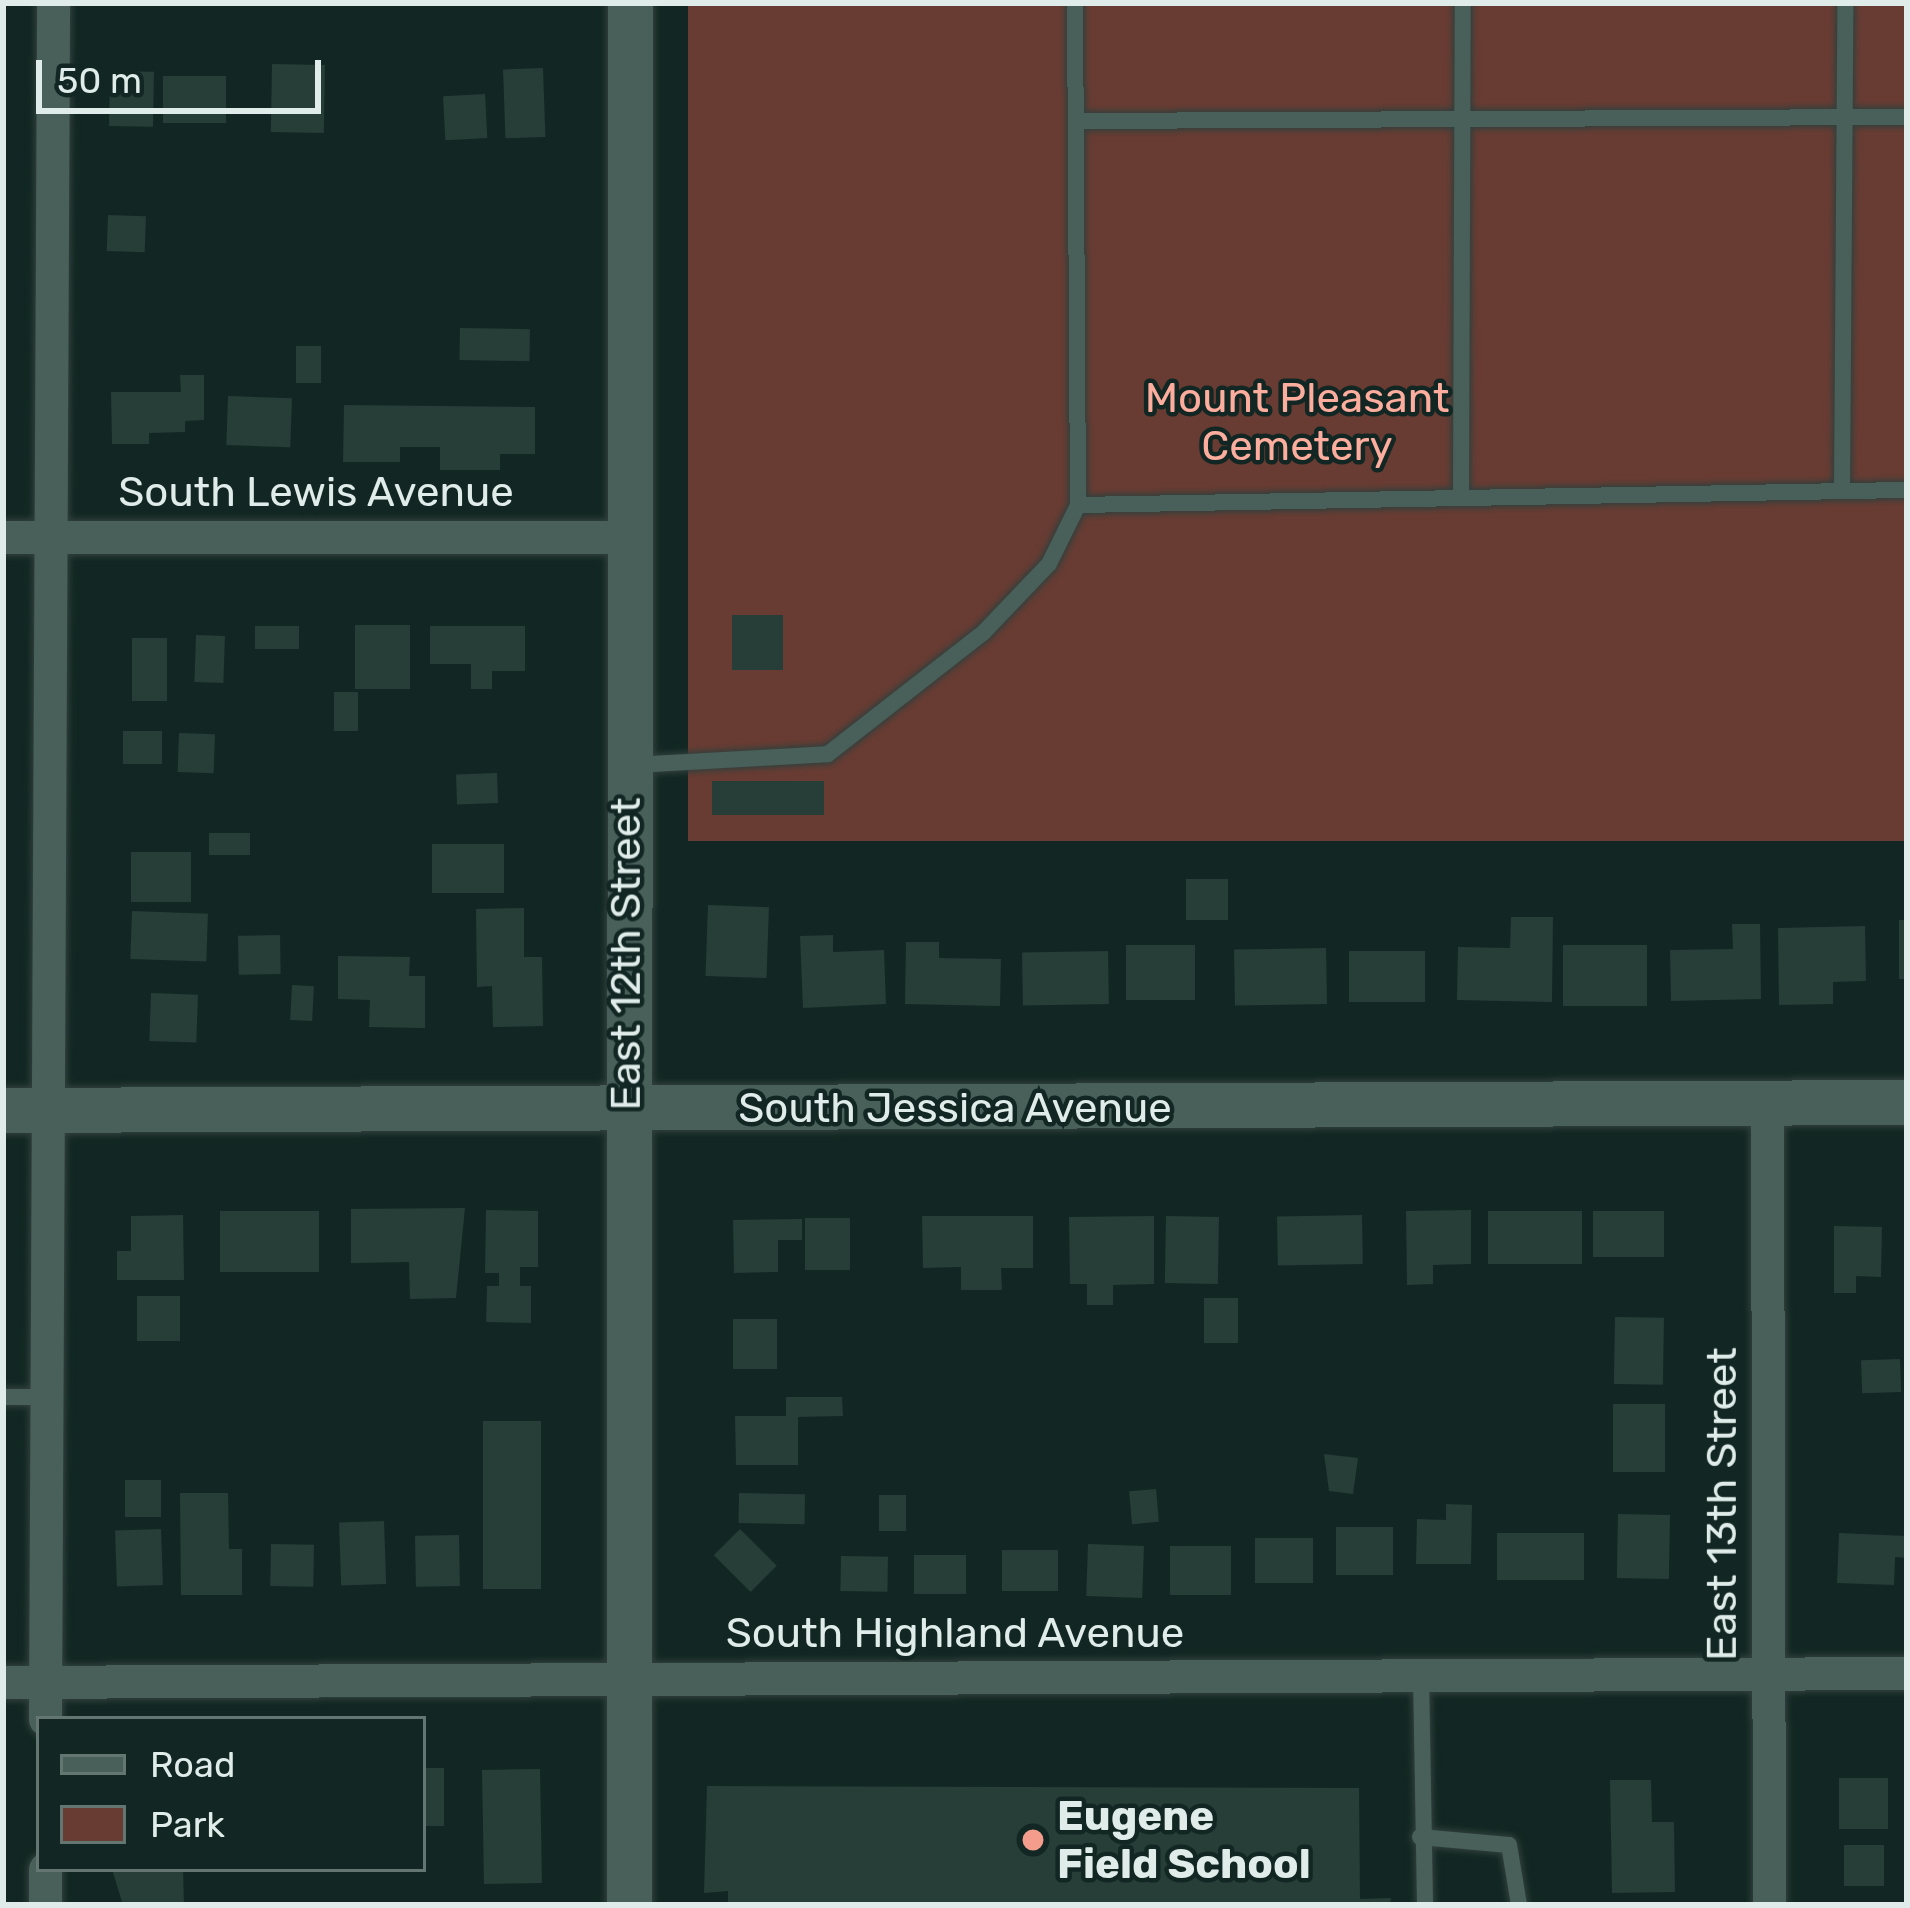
<!DOCTYPE html>
<html>
<head>
<meta charset="utf-8">
<style>
  body { margin:0 }
  #map { position:relative; width:1910px; height:1908px; overflow:hidden; background:#122723; font-family:Rubik,sans-serif }
  div>[style] { position:absolute }
  .green>* { inset:0; background:#693c33; transform-origin:0 0 }
  .building>* { inset:0; background:#273d38; transform-origin:0 0 }
  .roads { filter:drop-shadow(0 0 3px #31403d) drop-shadow(0 0 3px #31403d) }
  .lane>* { height:16px; margin:-8px; padding:0 8px; transform-origin:8px; border-radius:8px; background:#49605a }
  .street>* { height:33px; margin:-16.5px; padding:0 16.5px; transform-origin:16.5px; border-radius:16.5px; background:#49605a }
  .secondary>* { height:45px; margin:-22.5px; padding:0 22.5px; transform-origin:22.5px; border-radius:22.5px; background:#49605a }
  .dots>* { width:33px; height:33px; translate:-50% -50%; box-sizing:border-box; border:6px solid #122723; border-radius:50% }
  span { translate:-50% -50%; white-space:nowrap; text-align:center; line-height:1.15; -webkit-text-stroke:9px #122723; paint-order:stroke }
  .park-label { font-size:42px; color:#fdad9d }
  .street-label { font-size:42px; color:#dfece9 }
  .poi-label { font-size:42px; color:#dfece9; font-weight:700 }
  .left { translate:0 -50%; text-align:left }
  .frame { position:absolute; inset:0; border:6px solid #dfece9; pointer-events:none }
  .legend { position:absolute; left:36px; top:1716px; width:390px; height:156px; box-sizing:border-box; background:#122723; border:3px solid #647672; margin:0; padding:15px 21px; list-style:none; font-size:36px; color:#dfece9 }
  .legend li { display:flex; align-items:center; gap:24px; height:60px }
  .legend b { width:60px; border:3px solid #647672 }
  .scale { position:absolute; left:36px; top:60px; width:285px; height:54px; box-sizing:border-box; border:6px solid #dfece9; border-top:0; padding-left:15px; font-size:36px; line-height:42px; white-space:nowrap; color:#dfece9; -webkit-text-stroke:9px #122723; paint-order:stroke }
</style>
</head>
<body>
<div id="map">
  <div class="green">
    <div style="left:688px;top:3px;width:1219px;height:838px"></div>
  </div>
  <div class="building">
    <div style="left:272px;top:64px;width:53px;height:68px;rotate:1deg"></div>
    <div style="left:543px;top:68px;width:69px;height:40px;rotate:88deg"></div>
    <div style="left:110px;top:71px;width:44px;height:55px;rotate:1deg"></div>
    <div style="left:163px;top:76px;width:63px;height:47px"></div>
    <div style="left:485px;top:94px;width:44px;height:42px;rotate:87deg"></div>
    <div style="left:108px;top:215px;width:38px;height:36px;rotate:2deg"></div>
    <div style="left:460px;top:328px;width:70px;height:32px;rotate:1deg"></div>
    <div style="left:296px;top:346px;width:25px;height:37px"></div>
    <div style="clip-path:polygon(180px 375px,204px 375px,204px 420px,185px 421px,185px 432px,149px 433px,149px 444px,112px 444px,111px 392px,181px 392px)"></div>
    <div style="left:228px;top:396px;width:64px;height:49px;rotate:2deg"></div>
    <div style="clip-path:polygon(344px 405px,535px 407px,535px 454px,500px 454px,500px 470px,440px 470px,440px 447px,400px 447px,400px 462px,343px 462px)"></div>
    <div style="left:732px;top:615px;width:51px;height:55px"></div>
    <div style="left:355px;top:625px;width:55px;height:64px"></div>
    <div style="left:255px;top:626px;width:44px;height:23px"></div>
    <div style="clip-path:polygon(430px 626px,525px 626px,525px 671px,492px 671px,492px 689px,471px 689px,471px 664px,430px 664px)"></div>
    <div style="left:196px;top:635px;width:29px;height:47px;rotate:2deg"></div>
    <div style="left:132px;top:638px;width:35px;height:63px"></div>
    <div style="left:334px;top:692px;width:24px;height:39px"></div>
    <div style="left:162px;top:731px;width:33px;height:39px;rotate:90deg"></div>
    <div style="left:179px;top:733px;width:36px;height:39px;rotate:2deg"></div>
    <div style="left:497px;top:773px;width:30px;height:41px;rotate:88deg"></div>
    <div style="left:824px;top:781px;width:34px;height:112px;rotate:90deg"></div>
    <div style="left:250px;top:833px;width:22px;height:41px;rotate:90deg"></div>
    <div style="left:504px;top:844px;width:49px;height:72px;rotate:90deg"></div>
    <div style="left:131px;top:852px;width:60px;height:50px"></div>
    <div style="left:1186px;top:879px;width:42px;height:41px"></div>
    <div style="left:708px;top:905px;width:61px;height:71px;rotate:2deg"></div>
    <div style="clip-path:polygon(524px 908px,524px 957px,542px 957px,543px 1026px,493px 1027px,492px 986px,477px 987px,476px 909px)"></div>
    <div style="left:132px;top:911px;width:76px;height:48px;rotate:2deg"></div>
    <div style="clip-path:polygon(1511px 917px,1553px 917px,1552px 1002px,1457px 1000px,1458px 947px,1510px 948px)"></div>
    <div style="left:1899px;top:920px;width:8px;height:59px"></div>
    <div style="clip-path:polygon(1732px 924px,1760px 924px,1761px 999px,1671px 1001px,1670px 950px,1733px 949px)"></div>
    <div style="clip-path:polygon(1865px 926px,1866px 981px,1833px 982px,1833px 1004px,1779px 1005px,1778px 928px)"></div>
    <div style="left:280px;top:935px;width:39px;height:42px;rotate:89deg"></div>
    <div style="clip-path:polygon(833px 935px,833px 952px,884px 950px,886px 1004px,803px 1008px,800px 936px)"></div>
    <div style="clip-path:polygon(906px 942px,939px 942px,939px 958px,1001px 959px,1000px 1006px,905px 1004px)"></div>
    <div style="left:1195px;top:945px;width:55px;height:69px;rotate:90deg"></div>
    <div style="left:1563px;top:945px;width:84px;height:61px"></div>
    <div style="left:1326px;top:948px;width:56px;height:92px;rotate:89deg"></div>
    <div style="left:1108px;top:951px;width:53px;height:86px;rotate:89deg"></div>
    <div style="left:1349px;top:951px;width:76px;height:51px"></div>
    <div style="clip-path:polygon(338px 956px,410px 957px,409px 976px,425px 976px,425px 1028px,369px 1027px,370px 1000px,338px 999px)"></div>
    <div style="left:292px;top:985px;width:22px;height:35px;rotate:3deg"></div>
    <div style="left:151px;top:993px;width:47px;height:48px;rotate:2deg"></div>
    <div style="clip-path:polygon(465px 1208px,456px 1298px,410px 1299px,409px 1262px,351px 1263px,351px 1209px)"></div>
    <div style="clip-path:polygon(486px 1210px,538px 1211px,538px 1267px,520px 1267px,520px 1286px,531px 1286px,531px 1323px,486px 1322px,487px 1286px,499px 1286px,499px 1273px,485px 1273px)"></div>
    <div style="clip-path:polygon(1471px 1210px,1471px 1264px,1433px 1265px,1433px 1284px,1407px 1285px,1406px 1211px)"></div>
    <div style="left:319px;top:1211px;width:61px;height:99px;rotate:90deg"></div>
    <div style="left:1488px;top:1211px;width:94px;height:53px"></div>
    <div style="left:1664px;top:1211px;width:46px;height:71px;rotate:90deg"></div>
    <div style="clip-path:polygon(183px 1215px,184px 1280px,117px 1280px,117px 1251px,131px 1251px,131px 1216px)"></div>
    <div style="left:1362px;top:1215px;width:49px;height:85px;rotate:89deg"></div>
    <div style="clip-path:polygon(922px 1216px,1033px 1216px,1033px 1268px,1001px 1268px,1002px 1290px,961px 1290px,961px 1267px,923px 1268px)"></div>
    <div style="clip-path:polygon(1154px 1216px,1154px 1284px,1113px 1285px,1113px 1305px,1087px 1305px,1087px 1284px,1070px 1284px,1069px 1217px)"></div>
    <div style="left:1166px;top:1216px;width:53px;height:67px;rotate:1deg"></div>
    <div style="left:850px;top:1218px;width:52px;height:45px;rotate:90deg"></div>
    <div style="clip-path:polygon(802px 1219px,802px 1240px,778px 1240px,778px 1272px,734px 1273px,733px 1220px)"></div>
    <div style="clip-path:polygon(1834px 1226px,1882px 1227px,1881px 1277px,1856px 1276px,1856px 1293px,1834px 1293px)"></div>
    <div style="left:137px;top:1296px;width:43px;height:45px"></div>
    <div style="left:1204px;top:1298px;width:34px;height:45px"></div>
    <div style="left:1615px;top:1317px;width:49px;height:67px;rotate:1deg"></div>
    <div style="left:733px;top:1319px;width:44px;height:50px"></div>
    <div style="left:1900px;top:1359px;width:33px;height:39px;rotate:88deg"></div>
    <div style="clip-path:polygon(786px 1397px,842px 1397px,843px 1416px,798px 1417px,798px 1465px,736px 1465px,735px 1416px,786px 1416px)"></div>
    <div style="left:1613px;top:1404px;width:52px;height:68px"></div>
    <div style="left:483px;top:1421px;width:58px;height:168px"></div>
    <div style="clip-path:polygon(1324px 1454px,1358px 1458px,1353px 1494px,1329px 1491px)"></div>
    <div style="left:125px;top:1480px;width:36px;height:37px"></div>
    <div style="left:1156px;top:1489px;width:33px;height:27px;rotate:85deg"></div>
    <div style="clip-path:polygon(180px 1493px,228px 1493px,229px 1549px,242px 1549px,242px 1595px,181px 1595px)"></div>
    <div style="left:739px;top:1493px;width:66px;height:30px;rotate:1deg"></div>
    <div style="left:879px;top:1495px;width:27px;height:36px"></div>
    <div style="clip-path:polygon(1446px 1504px,1472px 1505px,1471px 1564px,1416px 1564px,1417px 1519px,1446px 1520px)"></div>
    <div style="left:1618px;top:1514px;width:52px;height:64px;rotate:1deg"></div>
    <div style="left:384px;top:1521px;width:63px;height:45px;rotate:88deg"></div>
    <div style="left:1336px;top:1527px;width:57px;height:48px"></div>
    <div style="left:161px;top:1529px;width:56px;height:46px;rotate:88deg"></div>
    <div style="left:740px;top:1529px;width:52px;height:37px;rotate:45deg"></div>
    <div style="left:1497px;top:1533px;width:87px;height:47px"></div>
    <div style="clip-path:polygon(1839px 1533px,1907px 1536px,1907px 1558px,1895px 1557px,1894px 1585px,1837px 1583px)"></div>
    <div style="left:459px;top:1535px;width:51px;height:44px;rotate:89deg"></div>
    <div style="left:1255px;top:1538px;width:58px;height:45px"></div>
    <div style="left:271px;top:1544px;width:43px;height:42px;rotate:1deg"></div>
    <div style="left:1088px;top:1544px;width:56px;height:52px;rotate:2deg"></div>
    <div style="left:1231px;top:1546px;width:49px;height:61px;rotate:90deg"></div>
    <div style="left:1058px;top:1550px;width:41px;height:56px;rotate:90deg"></div>
    <div style="left:914px;top:1555px;width:52px;height:39px"></div>
    <div style="left:841px;top:1556px;width:47px;height:35px;rotate:1deg"></div>
    <div style="left:423px;top:1768px;width:21px;height:58px"></div>
    <div style="left:540px;top:1769px;width:114px;height:58px;rotate:89deg"></div>
    <div style="left:1839px;top:1778px;width:49px;height:51px"></div>
    <div style="clip-path:polygon(1610px 1780px,1651px 1780px,1652px 1822px,1674px 1822px,1675px 1892px,1612px 1893px)"></div>
    <div style="clip-path:polygon(707px 1786px,1359px 1788px,1360px 1899px,1391px 1898px,1390px 1905px,728px 1905px,728px 1891px,704px 1893px)"></div>
    <div style="left:1884px;top:1845px;width:41px;height:40px;rotate:90deg"></div>
    <div style="clip-path:polygon(112px 1869px,183px 1869px,184px 1905px,123px 1905px)"></div>
  </div>
  <div class="roads">
    <div class="lane">
      <div style="left:1076px;top:121px;width:831px;rotate:-0.28deg"></div>
      <div style="left:1842px;top:491px;width:488px;rotate:-89.6deg"></div>
      <div style="left:1461px;top:498px;width:495px;rotate:-89.8deg"></div>
      <div style="left:1078px;top:505px;width:829px;rotate:-1.04deg"></div>
      <div style="left:633px;top:765px;width:195px;rotate:-3.2deg"></div>
      <div style="left:828px;top:754px;width:197px;rotate:-38deg"></div>
      <div style="left:983px;top:633px;width:95px;rotate:-46.3deg"></div>
      <div style="left:1049px;top:564px;width:66px;rotate:-63.8deg"></div>
      <div style="left:1078px;top:505px;width:502px;rotate:-90.34deg"></div>
      <div style="left:3px;top:1397px;width:42px"></div>
      <div style="left:1421px;top:1674px;width:231px;rotate:89deg"></div>
      <div style="left:1420px;top:1837px;width:89px;rotate:5.1deg"></div>
      <div style="left:1509px;top:1845px;width:61px;rotate:80.5deg"></div>
    </div>
    <div class="street">
      <div style="left:3px;top:537px;width:627px"></div>
      <div style="left:1767px;top:1103px;width:802px;rotate:89.86deg"></div>
      <div style="left:3px;top:1682px;width:1904px;rotate:-0.27deg"></div>
      <div style="left:45px;top:1719px;width:1716px;rotate:-89.73deg"></div>
      <div style="left:45px;top:1905px;width:36px;rotate:-90deg"></div>
    </div>
    <div class="secondary">
      <div style="left:3px;top:1110px;width:1904px;rotate:-0.24deg"></div>
      <div style="left:629px;top:1905px;width:1902px;rotate:-89.97deg"></div>
    </div>
  </div>
  <div class="dots">
    <div style="left:1033px;top:1840px;background:#f49d8d"></div>
  </div>
  <div class="park-label">
    <span style="left:1297px;top:422px">Mount Pleasant<br>Cemetery</span>
  </div>
  <div class="street-label">
    <span style="left:316px;top:492px">South Lewis Avenue</span>
    <span style="left:626px;top:954px;rotate:-90deg">East 12th Street</span>
    <span style="left:955px;top:1108px">South Jessica Avenue</span>
    <span style="left:1722px;top:1504px;rotate:-90deg">East 13th Street</span>
    <span style="left:955px;top:1633px">South Highland Avenue</span>
  </div>
  <div class="poi-label">
    <span class="left" style="left:1057px;top:1840px">Eugene<br>Field School</span>
  </div>
  <div class="frame"></div>
  <ul class="legend">
  <li><b style="height:15px;background:#49605a"></b>Road</li>
  <li><b style="height:33px;background:#693c33"></b>Park</li>
  </ul>
  <div class="scale">50 m</div>
</div>
</body>
</html>
